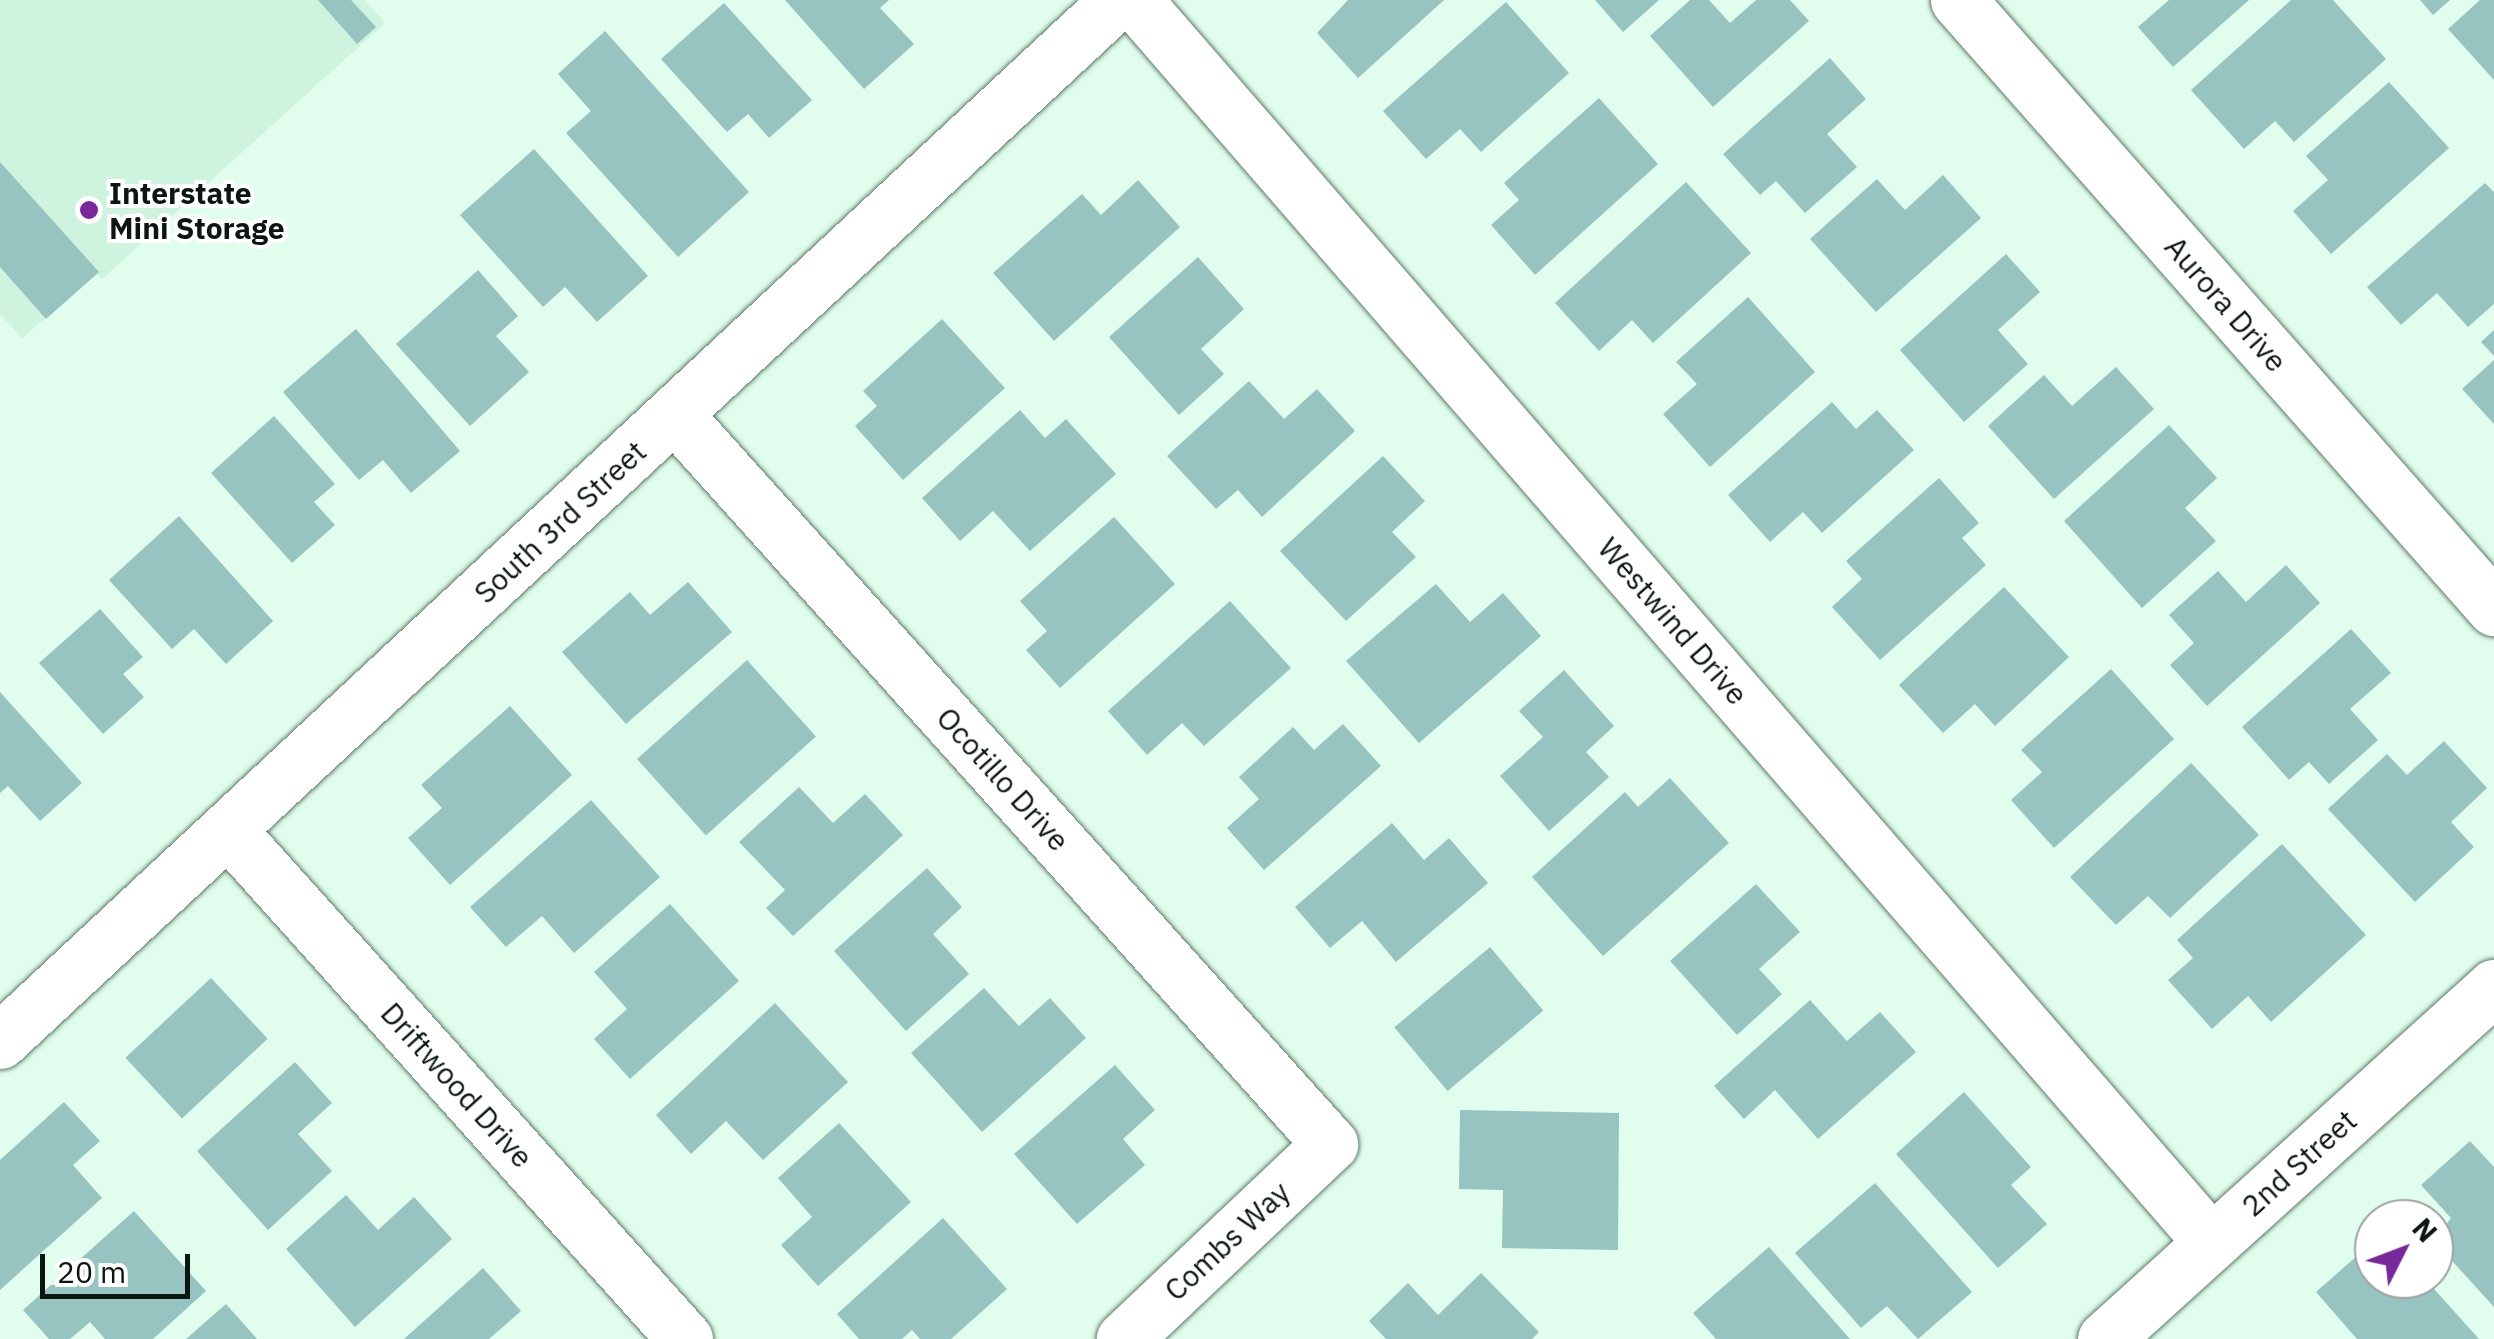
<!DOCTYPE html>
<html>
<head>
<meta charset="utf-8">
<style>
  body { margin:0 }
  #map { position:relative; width:2494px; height:1339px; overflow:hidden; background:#e0fded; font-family:"IBM Plex Sans",sans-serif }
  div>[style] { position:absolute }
  .built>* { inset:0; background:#cef3de }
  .building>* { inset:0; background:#97c3c0; transform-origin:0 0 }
  .roads { filter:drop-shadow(0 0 2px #5f786b) drop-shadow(0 0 2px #5f786b) }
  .minor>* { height:55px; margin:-27.5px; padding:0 27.5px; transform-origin:27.5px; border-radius:27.5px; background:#fff }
  .dots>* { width:28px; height:28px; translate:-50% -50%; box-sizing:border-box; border:5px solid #fff; border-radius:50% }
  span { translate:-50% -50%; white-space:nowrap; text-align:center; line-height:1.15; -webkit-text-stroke:8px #fff; paint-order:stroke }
  .poi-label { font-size:30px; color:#0c1610; font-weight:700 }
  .left { translate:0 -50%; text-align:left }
  .street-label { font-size:30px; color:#0c1610 }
  .north { position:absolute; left:2354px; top:1199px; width:100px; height:100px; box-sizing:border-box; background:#fff; border:2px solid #9ea29f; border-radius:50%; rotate:48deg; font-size:28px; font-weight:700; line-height:40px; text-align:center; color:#0c1610 }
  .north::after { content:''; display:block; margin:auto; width:35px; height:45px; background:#782899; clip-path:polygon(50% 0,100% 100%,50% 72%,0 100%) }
  .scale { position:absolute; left:40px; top:1254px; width:150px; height:45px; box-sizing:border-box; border:5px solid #0c1610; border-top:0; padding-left:12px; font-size:30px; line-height:35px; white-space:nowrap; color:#0c1610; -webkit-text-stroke:8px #fff; paint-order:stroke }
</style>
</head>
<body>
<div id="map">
  <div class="built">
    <div style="clip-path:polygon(0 0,365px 0,385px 23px,102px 279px,97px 274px,22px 338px,0 314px)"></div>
  </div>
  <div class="building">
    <div style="clip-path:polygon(318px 0,351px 0,376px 27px,357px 44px)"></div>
    <div style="clip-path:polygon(785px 0,889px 0,880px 8px,914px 44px,864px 89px)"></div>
    <div style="clip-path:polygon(1348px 0,1444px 0,1358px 78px,1317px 33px)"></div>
    <div style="clip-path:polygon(1595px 0,1659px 0,1623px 32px)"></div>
    <div style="clip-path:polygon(1690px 0,1709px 0,1730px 23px,1756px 0,1790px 0,1809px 21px,1713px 107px,1650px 36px)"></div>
    <div style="clip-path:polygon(2169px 0,2249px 0,2173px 67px,2138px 27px)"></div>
    <div style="clip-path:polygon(2291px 0,2333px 0,2386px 59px,2294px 142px,2275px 121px,2244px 149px,2191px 90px)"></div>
    <div style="clip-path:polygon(2420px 0,2450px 0,2433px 15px)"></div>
    <div style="clip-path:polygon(2480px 0,2494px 0,2494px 80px,2448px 29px)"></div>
    <div style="clip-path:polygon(1506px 2px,1569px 73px,1481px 152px,1460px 129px,1426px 159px,1383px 111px)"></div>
    <div style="clip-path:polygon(724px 3px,812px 100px,769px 138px,748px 114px,727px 132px,661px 59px)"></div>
    <div style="clip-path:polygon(605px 31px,749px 192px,678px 257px,566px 133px,591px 111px,558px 74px)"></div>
    <div style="clip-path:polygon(1830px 58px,1866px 99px,1827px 134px,1857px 167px,1805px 213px,1776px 181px,1760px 195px,1723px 154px)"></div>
    <div style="clip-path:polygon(2389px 82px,2449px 148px,2331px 254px,2293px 211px,2328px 180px,2306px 156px)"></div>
    <div style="clip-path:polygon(1599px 98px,1658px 164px,1535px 275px,1491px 225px,1519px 200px,1504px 183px)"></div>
    <div style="clip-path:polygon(534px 149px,648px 276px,597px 322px,565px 287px,543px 307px,460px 215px)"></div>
    <div style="clip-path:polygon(0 162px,99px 272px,46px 319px,0 267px)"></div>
    <div style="clip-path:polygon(1943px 175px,1981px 218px,1876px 312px,1810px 239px,1877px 179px,1905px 210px)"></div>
    <div style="clip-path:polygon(1138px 180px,1180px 227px,1054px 341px,993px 273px,1082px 194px,1101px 215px)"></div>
    <div style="clip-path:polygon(1686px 182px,1751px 253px,1653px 343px,1632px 320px,1599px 351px,1555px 303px)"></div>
    <div style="clip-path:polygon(2485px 183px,2494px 192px,2494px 304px,2468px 327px,2437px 293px,2401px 325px,2367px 287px)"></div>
    <div style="clip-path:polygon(2006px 254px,2040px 292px,1998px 330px,2028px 364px,1964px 422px,1900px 350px)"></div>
    <div style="clip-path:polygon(1198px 257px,1244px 309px,1201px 349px,1224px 374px,1179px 415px,1109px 337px)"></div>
    <div style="clip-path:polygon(478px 270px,518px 316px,496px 336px,529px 372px,470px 426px,396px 344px)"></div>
    <div style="clip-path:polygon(1748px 297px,1815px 372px,1710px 467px,1663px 414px,1697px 384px,1676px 362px)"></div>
    <div style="clip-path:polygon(942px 319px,1005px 388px,903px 480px,855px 426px,877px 406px,863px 391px)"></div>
    <div style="clip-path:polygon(356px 329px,460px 451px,411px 493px,383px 460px,359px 480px,283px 392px)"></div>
    <div style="clip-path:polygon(2494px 330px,2494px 356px,2481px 342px)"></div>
    <div style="clip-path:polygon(2494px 360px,2494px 424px,2462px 389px)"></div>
    <div style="clip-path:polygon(2116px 367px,2154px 409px,2054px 499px,1988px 426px,2044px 375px,2072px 406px)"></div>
    <div style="clip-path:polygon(1249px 381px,1284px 419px,1317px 389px,1355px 431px,1262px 517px,1238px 490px,1216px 509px,1167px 456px)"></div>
    <div style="clip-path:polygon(1832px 402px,1856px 429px,1877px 410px,1914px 450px,1822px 533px,1803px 512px,1770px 542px,1728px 495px)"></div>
    <div style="clip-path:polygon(1020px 410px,1045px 438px,1066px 419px,1116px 474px,1030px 551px,993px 511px,960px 541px,922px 498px)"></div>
    <div style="clip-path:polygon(274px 416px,335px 484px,314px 502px,335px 525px,292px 563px,211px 473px)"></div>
    <div style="clip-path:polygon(2169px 425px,2217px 478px,2185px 508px,2216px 541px,2142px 608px,2064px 521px)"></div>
    <div style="clip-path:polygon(1383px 456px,1425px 501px,1392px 532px,1416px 557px,1346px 621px,1280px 551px)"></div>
    <div style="clip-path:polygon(1939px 478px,1979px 523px,1962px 538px,1986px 565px,1880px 660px,1832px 607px,1862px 579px,1846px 561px)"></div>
    <div style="clip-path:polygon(179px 516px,273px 621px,226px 664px,194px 629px,172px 649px,109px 580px)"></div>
    <div style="clip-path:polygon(1114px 517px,1175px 584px,1060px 688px,1026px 650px,1047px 631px,1020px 601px)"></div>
    <div style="clip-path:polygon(2286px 565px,2320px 603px,2207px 706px,2170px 665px,2194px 643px,2169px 615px,2218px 571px,2246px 602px)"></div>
    <div style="clip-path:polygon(688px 582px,732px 632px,626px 724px,562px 652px,630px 592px,650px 615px)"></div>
    <div style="clip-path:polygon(1436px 584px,1470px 622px,1503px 593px,1541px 636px,1419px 743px,1346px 661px)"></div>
    <div style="clip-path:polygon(2004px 587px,2069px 657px,1995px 726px,1975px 704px,1943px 733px,1899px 685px)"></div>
    <div style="clip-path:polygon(1230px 601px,1291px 668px,1204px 746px,1182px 723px,1147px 755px,1108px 711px)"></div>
    <div style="clip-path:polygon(100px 609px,143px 657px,123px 674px,144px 697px,103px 734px,39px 663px)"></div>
    <div style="clip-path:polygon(2351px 629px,2391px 673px,2350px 709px,2378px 740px,2329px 784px,2309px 762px,2289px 780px,2242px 727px)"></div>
    <div style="left:747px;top:660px;width:103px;height:148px;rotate:48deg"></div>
    <div style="clip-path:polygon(2111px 669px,2174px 739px,2054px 848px,2011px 800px,2042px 772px,2021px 750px)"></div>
    <div style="clip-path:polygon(1564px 670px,1614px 726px,1586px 752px,1609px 777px,1549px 831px,1500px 776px,1543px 737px,1519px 711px)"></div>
    <div style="clip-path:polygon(0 692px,82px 783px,40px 821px,8px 786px,0 793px)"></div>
    <div style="clip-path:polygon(510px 706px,572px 775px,450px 885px,408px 838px,442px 808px,421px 785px)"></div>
    <div style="clip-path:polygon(1343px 724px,1381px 766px,1264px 870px,1227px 828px,1259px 799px,1239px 777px,1293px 727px,1314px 750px)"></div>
    <div style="clip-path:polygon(2444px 741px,2487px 788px,2451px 822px,2474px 847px,2415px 902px,2328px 809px,2387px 754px,2407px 775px)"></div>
    <div style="clip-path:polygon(2191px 763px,2259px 835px,2170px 918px,2148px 896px,2116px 925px,2070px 877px)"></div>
    <div style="clip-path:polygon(1670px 778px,1729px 843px,1603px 956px,1532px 877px,1625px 792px,1638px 807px)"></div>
    <div style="clip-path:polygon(799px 787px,833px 823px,865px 794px,903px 835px,793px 936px,766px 908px,785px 890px,739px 842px)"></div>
    <div style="clip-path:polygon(591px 800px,660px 877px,574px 953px,542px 916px,506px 947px,470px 907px)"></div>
    <div style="clip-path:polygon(1392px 823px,1424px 860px,1449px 838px,1488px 883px,1396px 962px,1362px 921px,1330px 948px,1295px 907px)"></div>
    <div style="clip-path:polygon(2282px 844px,2366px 935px,2271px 1022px,2248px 996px,2212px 1029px,2168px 980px,2193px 958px,2177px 940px)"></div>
    <div style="clip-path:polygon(927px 868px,962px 907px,933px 934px,969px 974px,906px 1031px,834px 951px)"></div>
    <div style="clip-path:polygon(1756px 884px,1800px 932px,1759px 969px,1782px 994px,1737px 1035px,1670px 961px)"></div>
    <div style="clip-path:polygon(670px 904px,739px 981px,630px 1079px,594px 1039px,627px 1009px,594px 972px)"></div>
    <div style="left:1490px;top:947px;width:83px;height:125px;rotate:50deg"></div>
    <div style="left:211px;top:978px;width:83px;height:117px;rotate:47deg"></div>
    <div style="clip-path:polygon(984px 988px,1019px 1026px,1050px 998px,1086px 1038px,982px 1132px,911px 1053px)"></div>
    <div style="clip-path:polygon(1810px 1000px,1847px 1041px,1880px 1012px,1916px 1052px,1818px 1139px,1775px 1090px,1744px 1119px,1714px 1086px)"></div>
    <div style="clip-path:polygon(775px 1003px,848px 1082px,763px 1160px,726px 1121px,691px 1154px,656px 1115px)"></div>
    <div style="clip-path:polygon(295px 1062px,332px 1103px,298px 1134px,332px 1171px,268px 1230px,197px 1151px)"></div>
    <div style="clip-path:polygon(1115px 1065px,1155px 1110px,1123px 1139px,1145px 1165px,1077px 1224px,1014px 1154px)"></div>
    <div style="clip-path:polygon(1964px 1092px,2031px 1167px,2011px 1185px,2047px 1224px,1998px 1268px,1896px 1154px)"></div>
    <div style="clip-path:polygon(64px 1102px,100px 1141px,73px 1165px,102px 1198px,0 1290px,0 1160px)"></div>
    <div style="clip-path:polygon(1460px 1110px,1619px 1113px,1618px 1250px,1502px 1248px,1503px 1190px,1459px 1189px)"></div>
    <div style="clip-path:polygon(839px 1123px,911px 1202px,818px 1286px,781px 1245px,812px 1217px,778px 1178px)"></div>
    <div style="clip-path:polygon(2470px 1141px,2494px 1167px,2494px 1307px,2434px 1241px,2451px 1218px,2421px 1185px)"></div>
    <div style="clip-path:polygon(1875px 1183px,1972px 1292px,1918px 1339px,1887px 1306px,1861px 1328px,1795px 1253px)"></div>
    <div style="clip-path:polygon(346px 1195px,378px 1230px,414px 1197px,452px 1239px,355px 1327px,286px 1249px)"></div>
    <div style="clip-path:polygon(134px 1211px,206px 1291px,153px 1339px,105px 1339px,90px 1322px,70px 1339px,49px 1339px,23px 1310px)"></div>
    <div style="clip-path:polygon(943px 1218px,1007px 1289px,951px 1339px,920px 1339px,912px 1330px,902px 1339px,859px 1339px,837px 1314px)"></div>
    <div style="clip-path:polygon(2374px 1241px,2374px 1279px,2425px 1279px,2479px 1339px,2357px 1339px,2316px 1292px)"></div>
    <div style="clip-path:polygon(1769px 1247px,1850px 1339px,1716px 1339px,1693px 1313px)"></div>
    <div style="clip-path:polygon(483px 1268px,521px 1311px,489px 1339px,404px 1339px)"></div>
    <div style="clip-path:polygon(1481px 1273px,1539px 1332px,1532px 1339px,1386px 1339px,1369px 1321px,1408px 1283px,1438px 1315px)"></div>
    <div style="clip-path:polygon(226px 1304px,257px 1339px,186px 1339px)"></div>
  </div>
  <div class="roads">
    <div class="minor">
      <div style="left:1134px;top:0;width:1644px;rotate:49.07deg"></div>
      <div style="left:1958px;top:0;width:811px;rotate:48.6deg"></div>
      <div style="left:675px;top:415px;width:980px;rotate:48.06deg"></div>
      <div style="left:1330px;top:1144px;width:284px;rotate:136.6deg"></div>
      <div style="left:228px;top:830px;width:684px;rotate:48.08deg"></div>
      <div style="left:0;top:1041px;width:1528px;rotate:-42.96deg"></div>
      <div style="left:2105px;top:1339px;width:525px;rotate:-42.14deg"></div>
    </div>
  </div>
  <div class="dots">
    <div style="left:89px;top:210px;background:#782899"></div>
  </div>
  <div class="poi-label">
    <span class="left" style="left:109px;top:210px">Interstate<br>Mini Storage</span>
  </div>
  <div class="street-label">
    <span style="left:2226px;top:304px;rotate:49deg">Aurora Drive</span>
    <span style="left:560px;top:522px;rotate:-43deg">South 3rd Street</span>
    <span style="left:1673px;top:621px;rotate:49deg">Westwind Drive</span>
    <span style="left:1003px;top:779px;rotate:48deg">Ocotillo Drive</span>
    <span style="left:457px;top:1085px;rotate:48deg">Driftwood Drive</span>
    <span style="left:2299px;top:1163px;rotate:-42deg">2nd Street</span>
    <span style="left:1227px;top:1241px;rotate:-43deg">Combs Way</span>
  </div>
  <div class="north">N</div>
  <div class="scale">20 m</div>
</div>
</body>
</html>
